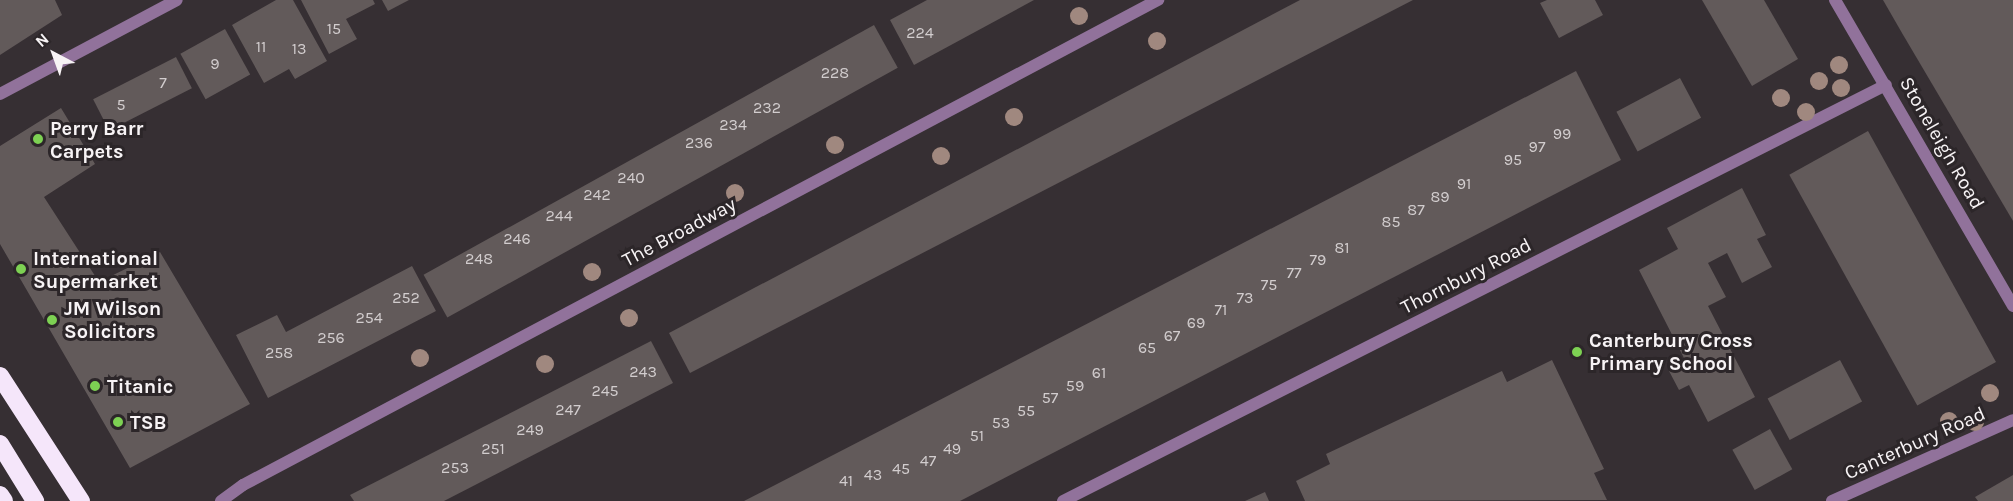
<!DOCTYPE html>
<html>
<head>
<meta charset="utf-8">
<style>
  body { margin:0 }
  #map { position:relative; width:2013px; height:501px; overflow:hidden; background:#362f33; font-family:Karla,sans-serif }
  div>[style] { position:absolute }
  .building>* { inset:0; background:#625a5a; transform-origin:0 0 }
  .street>* { height:12px; margin:-6px; padding:0 6px; transform-origin:6px; border-radius:6px; background:#91729b }
  .highway>* { height:18px; margin:-9px; padding:0 9px; transform-origin:9px; border-radius:9px; background:#f5e6fa }
  .trees>* { width:18px; height:18px; margin:-9px; border-radius:50%; background:#a0887f }
  .dots>* { width:16px; height:16px; translate:-50% -50%; box-sizing:border-box; border:3px solid #2c2629; border-radius:50% }
  span { translate:-50% -50%; white-space:nowrap; text-align:center; line-height:1.15; -webkit-text-stroke:6px #2c2629; paint-order:stroke }
  .number-label { font-size:16px; color:#d2cdce }
  .number-label span { -webkit-text-stroke-width:0 }
  .poi-label { font-size:20px; color:#f7f3f5; font-weight:700 }
  .left { translate:0 -50%; text-align:left }
  .street-label { font-size:20px; color:#f7f3f5 }
  .north { position:absolute; left:24px; top:24px; width:60px; height:60px; -webkit-text-stroke:4px #2c2629; paint-order:stroke; rotate:319deg; font-size:16px; font-weight:700; line-height:24px; text-align:center; color:#f7f3f5 }
  .north::after { content:''; display:block; margin:auto; width:21px; height:27px; background:#f7f3f5; clip-path:polygon(50% 0,100% 100%,50% 72%,0 100%) }
</style>
</head>
<body>
<div id="map">
  <div class="building">
    <div style="clip-path:polygon(0 0,55px 0,62px 15px,0 55px)"></div>
    <div style="clip-path:polygon(276px 0,293px 0,327px 61px,295px 79px,289px 69px,264px 83px,232px 25px)"></div>
    <div style="clip-path:polygon(301px 0,373px 0,375px 4px,346px 19px,357px 39px,329px 54px)"></div>
    <div style="clip-path:polygon(382px 0,409px 0,388px 11px)"></div>
    <div style="clip-path:polygon(927px 0,1034px 0,914px 65px,890px 20px)"></div>
    <div style="clip-path:polygon(1300px 0,1413px 0,690px 373px,669px 333px)"></div>
    <div style="clip-path:polygon(1547px 0,1595px 0,1603px 15px,1559px 38px,1540px 3px)"></div>
    <div style="clip-path:polygon(1702px 0,1764px 0,1798px 59px,1752px 86px)"></div>
    <div style="clip-path:polygon(1883px 0,2013px 0,2013px 221px,1902px 33px)"></div>
    <div style="left:874px;top:25px;width:49px;height:515px;rotate:61deg"></div>
    <div style="left:225px;top:29px;width:52px;height:51px;rotate:61deg"></div>
    <div style="left:176px;top:57px;width:35px;height:93px;rotate:63deg"></div>
    <div style="clip-path:polygon(1576px 71px,1621px 160px,960px 501px,744px 501px)"></div>
    <div style="left:1680px;top:78px;width:45px;height:72px;rotate:62deg"></div>
    <div style="clip-path:polygon(61px 108px,95px 164px,44px 197px,99px 282px,160px 252px,250px 404px,130px 468px,0 244px,0 146px)"></div>
    <div style="left:1868px;top:131px;width:264px;height:90px;rotate:61deg"></div>
    <div style="clip-path:polygon(1742px 188px,1766px 235px,1757px 239px,1772px 267px,1742px 283px,1727px 253px,1708px 263px,1726px 297px,1708px 306px,1755px 397px,1708px 422px,1689px 385px,1679px 390px,1669px 371px,1686px 362px,1639px 270px,1678px 249px,1667px 228px)"></div>
    <div style="clip-path:polygon(412px 266px,436px 311px,268px 398px,236px 335px,277px 315px,286px 332px)"></div>
    <div style="clip-path:polygon(651px 341px,673px 383px,444px 501px,354px 501px,350px 495px)"></div>
    <div style="clip-path:polygon(1552px 360px,1604px 469px,1594px 473px,1607px 500px,1305px 501px,1296px 481px,1330px 464px,1326px 454px,1502px 371px,1507px 382px)"></div>
    <div style="left:1840px;top:360px;width:47px;height:82px;rotate:62deg"></div>
    <div style="left:1770px;top:429px;width:46px;height:43px;rotate:61deg"></div>
    <div style="clip-path:polygon(2013px 475px,2013px 501px,1978px 501px,1975px 497px)"></div>
    <div style="clip-path:polygon(1265px 492px,1269px 501px,1245px 501px)"></div>
  </div>
  <div class="street">
    <div style="left:1835px;top:0;width:354px;rotate:59.8deg"></div>
    <div style="left:0;top:94px;width:200px;rotate:-28deg"></div>
    <div style="left:221px;top:501px;width:27px;rotate:-36deg"></div>
    <div style="left:243px;top:485px;width:1036px;rotate:-27.93deg"></div>
    <div style="left:1063px;top:501px;width:922px;rotate:-26.82deg"></div>
    <div style="left:1832px;top:501px;width:198px;rotate:-24.1deg"></div>
  </div>
  <div class="highway">
    <div style="left:0;top:376px;width:149px;rotate:57.1deg"></div>
    <div style="left:0;top:444px;width:67px;rotate:58.4deg"></div>
    <div style="left:0;top:495px;width:7px;rotate:56deg"></div>
  </div>
  <div class="trees">
    <div style="left:1079px;top:16px"></div>
    <div style="left:1157px;top:41px"></div>
    <div style="left:1839px;top:65px"></div>
    <div style="left:1819px;top:81px"></div>
    <div style="left:1841px;top:88px"></div>
    <div style="left:1781px;top:98px"></div>
    <div style="left:1806px;top:112px"></div>
    <div style="left:1014px;top:117px"></div>
    <div style="left:835px;top:145px"></div>
    <div style="left:941px;top:156px"></div>
    <div style="left:735px;top:193px"></div>
    <div style="left:592px;top:272px"></div>
    <div style="left:629px;top:318px"></div>
    <div style="left:420px;top:358px"></div>
    <div style="left:545px;top:364px"></div>
    <div style="left:1990px;top:393px"></div>
    <div style="left:1949px;top:421px"></div>
    <div style="left:1975px;top:422px"></div>
  </div>
  <div class="dots">
    <div style="left:38px;top:139px;background:#7dd153"></div>
    <div style="left:21px;top:269px;background:#7dd153"></div>
    <div style="left:52px;top:320px;background:#7dd153"></div>
    <div style="left:1577px;top:352px;background:#7dd153"></div>
    <div style="left:95px;top:386px;background:#7dd153"></div>
    <div style="left:118px;top:422px;background:#7dd153"></div>
  </div>
  <div class="number-label">
    <span style="left:334px;top:29px">15</span>
    <span style="left:920px;top:33px">224</span>
    <span style="left:261px;top:47px">11</span>
    <span style="left:299px;top:49px">13</span>
    <span style="left:215px;top:64px">9</span>
    <span style="left:835px;top:73px">228</span>
    <span style="left:163px;top:83px">7</span>
    <span style="left:121px;top:105px">5</span>
    <span style="left:767px;top:108px">232</span>
    <span style="left:733px;top:125px">234</span>
    <span style="left:1562px;top:134px">99</span>
    <span style="left:699px;top:143px">236</span>
    <span style="left:1537px;top:147px">97</span>
    <span style="left:1513px;top:160px">95</span>
    <span style="left:631px;top:178px">240</span>
    <span style="left:1464px;top:184px">91</span>
    <span style="left:597px;top:195px">242</span>
    <span style="left:1440px;top:197px">89</span>
    <span style="left:1416px;top:210px">87</span>
    <span style="left:559px;top:216px">244</span>
    <span style="left:1391px;top:222px">85</span>
    <span style="left:517px;top:239px">246</span>
    <span style="left:1342px;top:248px">81</span>
    <span style="left:479px;top:259px">248</span>
    <span style="left:1318px;top:260px">79</span>
    <span style="left:1294px;top:273px">77</span>
    <span style="left:1269px;top:285px">75</span>
    <span style="left:406px;top:298px">252</span>
    <span style="left:1245px;top:298px">73</span>
    <span style="left:1221px;top:310px">71</span>
    <span style="left:369px;top:318px">254</span>
    <span style="left:1196px;top:323px">69</span>
    <span style="left:1172px;top:336px">67</span>
    <span style="left:331px;top:338px">256</span>
    <span style="left:1147px;top:348px">65</span>
    <span style="left:279px;top:353px">258</span>
    <span style="left:643px;top:372px">243</span>
    <span style="left:1099px;top:373px">61</span>
    <span style="left:1075px;top:386px">59</span>
    <span style="left:605px;top:391px">245</span>
    <span style="left:1050px;top:398px">57</span>
    <span style="left:568px;top:410px">247</span>
    <span style="left:1026px;top:411px">55</span>
    <span style="left:1001px;top:423px">53</span>
    <span style="left:530px;top:430px">249</span>
    <span style="left:977px;top:436px">51</span>
    <span style="left:493px;top:449px">251</span>
    <span style="left:952px;top:449px">49</span>
    <span style="left:928px;top:461px">47</span>
    <span style="left:455px;top:468px">253</span>
    <span style="left:901px;top:469px">45</span>
    <span style="left:873px;top:475px">43</span>
    <span style="left:846px;top:481px">41</span>
  </div>
  <div class="poi-label">
    <span class="left" style="left:50px;top:140px">Perry Barr<br>Carpets</span>
    <span class="left" style="left:33px;top:270px">International<br>Supermarket</span>
    <span class="left" style="left:64px;top:320px">JM Wilson<br>Solicitors</span>
    <span class="left" style="left:1589px;top:352px">Canterbury Cross<br>Primary School</span>
    <span class="left" style="left:107px;top:386px">Titanic</span>
    <span class="left" style="left:130px;top:422px">TSB</span>
  </div>
  <div class="street-label">
    <span style="left:1942px;top:143px;rotate:60deg">Stoneleigh Road</span>
    <span style="left:679px;top:232px;rotate:-28deg">The Broadway</span>
    <span style="left:1466px;top:276px;rotate:-27deg">Thornbury Road</span>
    <span style="left:1915px;top:443px;rotate:-24deg">Canterbury Road</span>
  </div>
  <div class="north">N</div>
</div>
</body>
</html>
